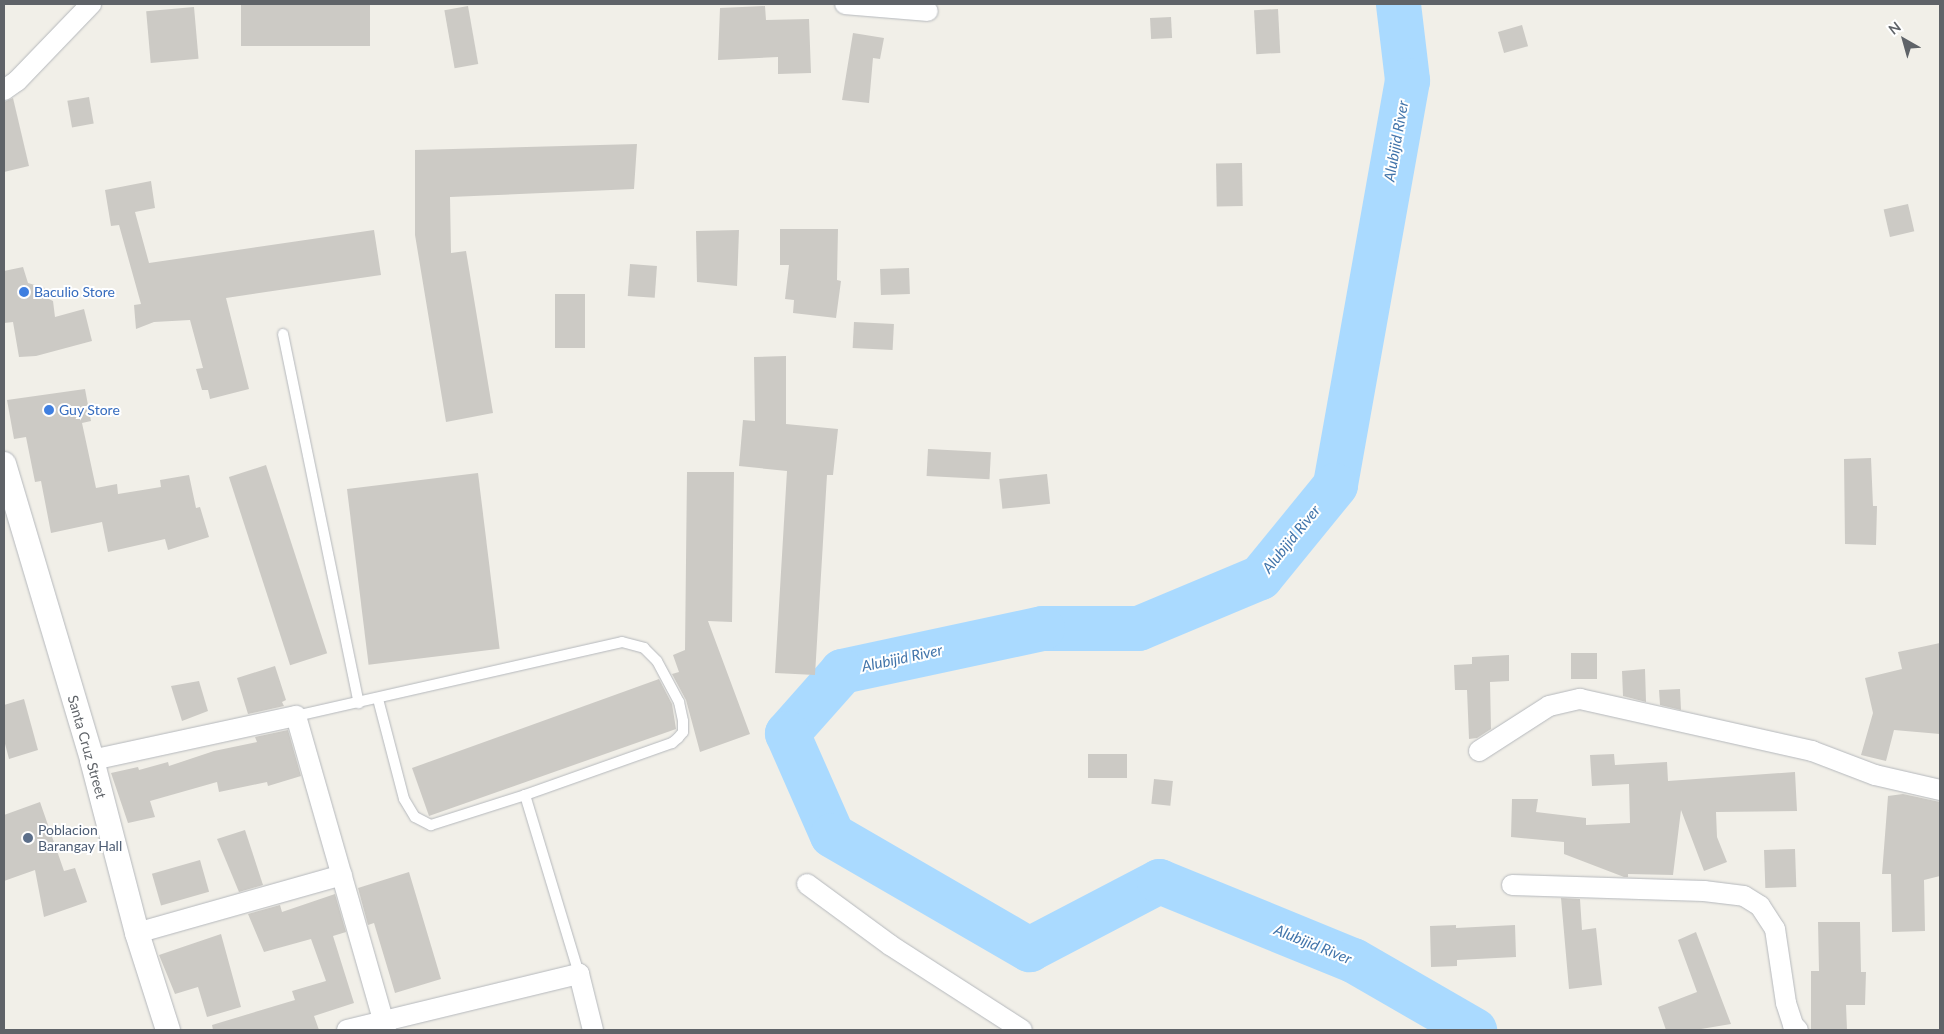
<!DOCTYPE html>
<html>
<head>
<meta charset="utf-8">
<style>
  body { margin:0 }
  #map { position:relative; width:1944px; height:1034px; overflow:hidden; background:#f1efe8; font-family:Lato,sans-serif }
  div>[style] { position:absolute }
  .river>* { height:45px; margin:-22.5px; padding:0 22.5px; transform-origin:22.5px; border-radius:22.5px; background:#aadaff }
  .building>* { inset:0; background:#cccac5; transform-origin:0 0 }
  .roads { filter:drop-shadow(0 0 1px #b5b8bc) drop-shadow(0 0 1px #b5b8bc) }
  .service>* { height:10px; margin:-5px; padding:0 5px; transform-origin:5px; border-radius:5px; background:#fff }
  .minor>* { height:20px; margin:-10px; padding:0 10px; transform-origin:10px; border-radius:10px; background:#fff }
  .tertiary>* { height:24px; margin:-12px; padding:0 12px; transform-origin:12px; border-radius:12px; background:#fff }
  .dots>* { width:14px; height:14px; translate:-50% -50%; box-sizing:border-box; border:2px solid #fff; border-radius:50% }
  span { translate:-50% -50%; white-space:nowrap; text-align:center; line-height:1.15; -webkit-text-stroke:4px #fff; paint-order:stroke }
  .shop-label { font-size:14px; color:#366cbe }
  .left { translate:0 -50%; text-align:left }
  .street-label { font-size:14px; color:#5f6368 }
  .service-label { font-size:14px; color:#4e5e75 }
  .water-label { font-size:15px; color:#4174aa; font-style:italic }
  .frame { position:absolute; inset:0; border:5px solid #5f6368; pointer-events:none }
  .north { position:absolute; left:1879px; top:15px; width:50px; height:50px; -webkit-text-stroke:4px #fff; paint-order:stroke; rotate:322deg; font-size:14px; font-weight:700; line-height:20px; text-align:center; color:#5f6368 }
  .north::after { content:''; display:block; margin:auto; width:18px; height:22px; background:#5f6368; clip-path:polygon(50% 0,100% 100%,50% 72%,0 100%) }
</style>
</head>
<body>
<div id="map">
  <div class="river">
    <div style="left:1398px;top:4px;width:77px;rotate:83.2deg"></div>
    <div style="left:1407px;top:80px;width:411px;rotate:100.1deg"></div>
    <div style="left:1335px;top:485px;width:119px;rotate:129.2deg"></div>
    <div style="left:1260px;top:577px;width:132px;rotate:157.3deg"></div>
    <div style="left:1138px;top:628px;width:96px;rotate:180deg"></div>
    <div style="left:1042px;top:628px;width:205px;rotate:167.9deg"></div>
    <div style="left:842px;top:671px;width:83px;rotate:131.6deg"></div>
    <div style="left:787px;top:733px;width:111px;rotate:66.2deg"></div>
    <div style="left:832px;top:835px;width:228px;rotate:30.1deg"></div>
    <div style="left:1029px;top:949px;width:147px;rotate:-27.6deg"></div>
    <div style="left:1159px;top:881px;width:209px;rotate:22.2deg"></div>
    <div style="left:1353px;top:960px;width:140px;rotate:30deg"></div>
  </div>
  <div class="building">
    <div style="left:241px;top:4px;width:129px;height:42px"></div>
    <div style="left:468px;top:6px;width:59px;height:24px;rotate:80deg"></div>
    <div style="clip-path:polygon(765px 6px,766px 20px,809px 19px,811px 73px,778px 74px,778px 57px,718px 60px,720px 8px)"></div>
    <div style="left:194px;top:7px;width:52px;height:48px;rotate:85deg"></div>
    <div style="left:1278px;top:9px;width:44px;height:24px;rotate:87deg"></div>
    <div style="left:1171px;top:17px;width:21px;height:21px;rotate:87deg"></div>
    <div style="left:1522px;top:25px;width:22px;height:25px;rotate:74deg"></div>
    <div style="clip-path:polygon(853px 33px,884px 38px,880px 59px,873px 58px,869px 103px,842px 100px)"></div>
    <div style="left:89px;top:97px;width:27px;height:22px;rotate:80deg"></div>
    <div style="clip-path:polygon(13px 98px,29px 166px,4px 172px,4px 102px)"></div>
    <div style="clip-path:polygon(637px 144px,634px 189px,450px 197px,451px 253px,466px 251px,493px 413px,446px 422px,415px 235px,415px 150px)"></div>
    <div style="left:1242px;top:163px;width:43px;height:26px;rotate:89deg"></div>
    <div style="clip-path:polygon(151px 181px,155px 208px,135px 212px,149px 263px,374px 230px,381px 275px,226px 298px,249px 389px,210px 399px,208px 390px,202px 390px,196px 369px,203px 368px,190px 320px,154px 322px,136px 329px,134px 305px,141px 304px,119px 225px,111px 226px,105px 190px)"></div>
    <div style="left:1908px;top:204px;width:28px;height:25px;rotate:77deg"></div>
    <div style="clip-path:polygon(780px 229px,838px 229px,837px 280px,841px 281px,836px 318px,793px 313px,794px 300px,785px 299px,789px 265px,780px 265px)"></div>
    <div style="clip-path:polygon(739px 230px,737px 286px,697px 282px,696px 231px)"></div>
    <div style="left:630px;top:264px;width:27px;height:32px;rotate:4deg"></div>
    <div style="clip-path:polygon(23px 267px,28px 283px,45px 288px,43px 296px,53px 301px,55px 317px,84px 309px,92px 341px,36px 356px,19px 357px,13px 322px,4px 323px,4px 271px)"></div>
    <div style="left:909px;top:268px;width:26px;height:29px;rotate:88deg"></div>
    <div style="left:555px;top:294px;width:30px;height:54px"></div>
    <div style="left:854px;top:322px;width:40px;height:26px;rotate:3deg"></div>
    <div style="clip-path:polygon(786px 356px,786px 424px,838px 429px,833px 475px,827px 475px,815px 675px,775px 673px,787px 471px,739px 466px,743px 420px,755px 421px,754px 357px)"></div>
    <div style="clip-path:polygon(85px 389px,91px 421px,82px 423px,96px 488px,117px 484px,118px 494px,161px 487px,160px 480px,189px 475px,196px 508px,200px 507px,209px 537px,168px 550px,165px 539px,108px 552px,102px 522px,51px 533px,41px 481px,35px 482px,26px 437px,14px 439px,7px 400px)"></div>
    <div style="left:928px;top:449px;width:63px;height:27px;rotate:3deg"></div>
    <div style="clip-path:polygon(1871px 458px,1873px 506px,1877px 506px,1876px 545px,1845px 544px,1844px 459px)"></div>
    <div style="left:266px;top:465px;width:198px;height:39px;rotate:72deg"></div>
    <div style="clip-path:polygon(687px 472px,734px 472px,732px 622px,708px 621px,750px 734px,700px 752px,686px 700px,672px 674px,679px 672px,673px 655px,685px 650px)"></div>
    <div style="left:478px;top:473px;width:177px;height:132px;rotate:83deg"></div>
    <div style="left:1047px;top:474px;width:30px;height:48px;rotate:84deg"></div>
    <div style="clip-path:polygon(1940px 643px,1940px 734px,1894px 730px,1886px 761px,1861px 755px,1873px 713px,1865px 678px,1902px 669px,1898px 652px)"></div>
    <div style="left:1597px;top:653px;width:26px;height:26px;rotate:90deg"></div>
    <div style="clip-path:polygon(1509px 655px,1509px 681px,1490px 682px,1491px 729px,1477px 738px,1469px 739px,1467px 690px,1455px 690px,1454px 665px,1472px 664px,1472px 657px)"></div>
    <div style="clip-path:polygon(275px 666px,286px 700px,282px 702px,284px 706px,248px 714px,237px 678px)"></div>
    <div style="clip-path:polygon(1645px 669px,1646px 702px,1623px 696px,1622px 671px)"></div>
    <div style="clip-path:polygon(659px 679px,672px 704px,676px 729px,429px 816px,412px 768px)"></div>
    <div style="clip-path:polygon(199px 681px,208px 711px,182px 721px,171px 686px)"></div>
    <div style="clip-path:polygon(1680px 689px,1681px 710px,1660px 705px,1659px 690px)"></div>
    <div style="clip-path:polygon(24px 699px,38px 750px,9px 759px,4px 740px,4px 705px)"></div>
    <div style="clip-path:polygon(288px 730px,301px 776px,268px 786px,267px 782px,219px 792px,217px 782px,150px 801px,155px 817px,128px 823px,111px 773px,138px 767px,139px 770px,168px 762px,169px 766px,214px 751px,257px 742px,255px 737px)"></div>
    <div style="left:1088px;top:754px;width:39px;height:24px"></div>
    <div style="clip-path:polygon(1614px 754px,1615px 765px,1667px 762px,1668px 781px,1795px 772px,1797px 811px,1716px 812px,1717px 837px,1727px 862px,1704px 871px,1681px 810px,1673px 875px,1628px 874px,1628px 877px,1624px 877px,1564px 854px,1564px 842px,1511px 837px,1512px 799px,1538px 799px,1536px 812px,1586px 818px,1586px 825px,1630px 823px,1629px 784px,1592px 786px,1590px 755px)"></div>
    <div style="left:1154px;top:779px;width:19px;height:25px;rotate:6deg"></div>
    <div style="clip-path:polygon(1903px 794px,1940px 802px,1940px 876px,1924px 880px,1925px 931px,1892px 932px,1891px 874px,1882px 874px,1888px 796px)"></div>
    <div style="clip-path:polygon(40px 802px,64px 871px,75px 868px,87px 902px,44px 917px,35px 870px,4px 881px,4px 815px)"></div>
    <div style="clip-path:polygon(245px 830px,263px 885px,239px 892px,217px 839px)"></div>
    <div style="left:1795px;top:849px;width:38px;height:31px;rotate:88deg"></div>
    <div style="left:200px;top:860px;width:33px;height:50px;rotate:74deg"></div>
    <div style="clip-path:polygon(409px 872px,441px 979px,395px 993px,374px 923px,368px 925px,358px 888px)"></div>
    <div style="clip-path:polygon(335px 894px,346px 932px,333px 936px,354px 1003px,314px 1016px,319px 1030px,213px 1030px,212px 1025px,295px 1000px,292px 991px,326px 981px,311px 939px,264px 952px,248px 914px,280px 905px,282px 912px)"></div>
    <div style="clip-path:polygon(1561px 898px,1580px 899px,1582px 930px,1596px 928px,1602px 985px,1569px 989px)"></div>
    <div style="clip-path:polygon(1818px 922px,1860px 922px,1861px 972px,1866px 972px,1865px 1005px,1846px 1005px,1847px 1030px,1811px 1030px,1811px 971px,1819px 971px)"></div>
    <div style="clip-path:polygon(1456px 925px,1456px 928px,1515px 925px,1516px 957px,1457px 960px,1457px 966px,1431px 967px,1430px 926px)"></div>
    <div style="clip-path:polygon(1696px 932px,1731px 1024px,1695px 1030px,1666px 1030px,1658px 1007px,1697px 992px,1678px 940px)"></div>
    <div style="clip-path:polygon(221px 934px,241px 1007px,207px 1017px,198px 987px,175px 994px,159px 955px)"></div>
  </div>
  <div class="roads">
    <div class="service">
      <div style="left:283px;top:334px;width:377px;rotate:78.4deg"></div>
      <div style="left:378px;top:699px;width:103px;rotate:75.4deg"></div>
      <div style="left:404px;top:799px;width:21px;rotate:59deg"></div>
      <div style="left:415px;top:817px;width:18px;rotate:27deg"></div>
      <div style="left:431px;top:825px;width:99px;rotate:-17.7deg"></div>
      <div style="left:525px;top:795px;width:187px;rotate:73.2deg"></div>
      <div style="left:296px;top:716px;width:334px;rotate:-12.8deg"></div>
      <div style="left:622px;top:642px;width:23px;rotate:15deg"></div>
      <div style="left:644px;top:648px;width:18px;rotate:45deg"></div>
      <div style="left:657px;top:661px;width:47px;rotate:61.8deg"></div>
      <div style="left:679px;top:702px;width:19px;rotate:78deg"></div>
      <div style="left:683px;top:721px;width:11px;rotate:90deg"></div>
      <div style="left:683px;top:732px;width:8px;rotate:130deg"></div>
      <div style="left:678px;top:738px;width:8px;rotate:140deg"></div>
      <div style="left:672px;top:743px;width:156px;rotate:160.5deg"></div>
    </div>
    <div class="minor">
      <div style="left:845px;top:4px;width:83px;rotate:4.8deg"></div>
      <div style="left:4px;top:90px;width:16px;rotate:-35deg"></div>
      <div style="left:17px;top:81px;width:107px;rotate:-46.1deg"></div>
      <div style="left:1479px;top:751px;width:83px;rotate:-32.7deg"></div>
      <div style="left:1549px;top:706px;width:32px;rotate:-13deg"></div>
      <div style="left:1580px;top:699px;width:238px;rotate:12.6deg"></div>
      <div style="left:1812px;top:751px;width:67px;rotate:20.9deg"></div>
      <div style="left:1875px;top:775px;width:67px;rotate:13deg"></div>
      <div style="left:92px;top:760px;width:209px;rotate:-12.2deg"></div>
      <div style="left:296px;top:716px;width:327px;rotate:74deg"></div>
      <div style="left:807px;top:884px;width:103px;rotate:36.3deg"></div>
      <div style="left:890px;top:945px;width:157px;rotate:32.8deg"></div>
      <div style="left:1512px;top:885px;width:192px;rotate:1.8deg"></div>
      <div style="left:1704px;top:891px;width:40px;rotate:7.1deg"></div>
      <div style="left:1744px;top:896px;width:19px;rotate:32deg"></div>
      <div style="left:1760px;top:906px;width:27px;rotate:57deg"></div>
      <div style="left:1775px;top:929px;width:75px;rotate:81.5deg"></div>
      <div style="left:1786px;top:1003px;width:23px;rotate:72deg"></div>
      <div style="left:1793px;top:1025px;width:7px;rotate:45deg"></div>
      <div style="left:137px;top:933px;width:213px;rotate:-15.8deg"></div>
      <div style="left:347px;top:1030px;width:239px;rotate:-13.6deg"></div>
      <div style="left:579px;top:974px;width:58px;rotate:76deg"></div>
    </div>
    <div class="tertiary">
      <div style="left:4px;top:464px;width:309px;rotate:73.4deg"></div>
      <div style="left:92px;top:760px;width:179px;rotate:75.4deg"></div>
      <div style="left:137px;top:933px;width:102px;rotate:72.3deg"></div>
    </div>
  </div>
  <div class="dots">
    <div style="left:24px;top:292px;background:#3f7fe0"></div>
    <div style="left:49px;top:410px;background:#3f7fe0"></div>
    <div style="left:28px;top:838px;background:#5c6f8a"></div>
  </div>
  <div class="shop-label">
    <span class="left" style="left:34px;top:292px">Baculio Store</span>
    <span class="left" style="left:59px;top:410px">Guy Store</span>
  </div>
  <div class="street-label">
    <span style="left:87px;top:747px;rotate:74deg">Santa Cruz Street</span>
  </div>
  <div class="service-label">
    <span class="left" style="left:38px;top:838px">Poblacion<br>Barangay Hall</span>
  </div>
  <div class="water-label">
    <span style="left:1396px;top:141px;rotate:-80deg">Alubijid River</span>
    <span style="left:1291px;top:539px;rotate:-51deg">Alubijid River</span>
    <span style="left:902px;top:658px;rotate:-12deg">Alubijid River</span>
    <span style="left:1313px;top:944px;rotate:22deg">Alubijid River</span>
  </div>
  <div class="frame"></div>
  <div class="north">N</div>
</div>
</body>
</html>
